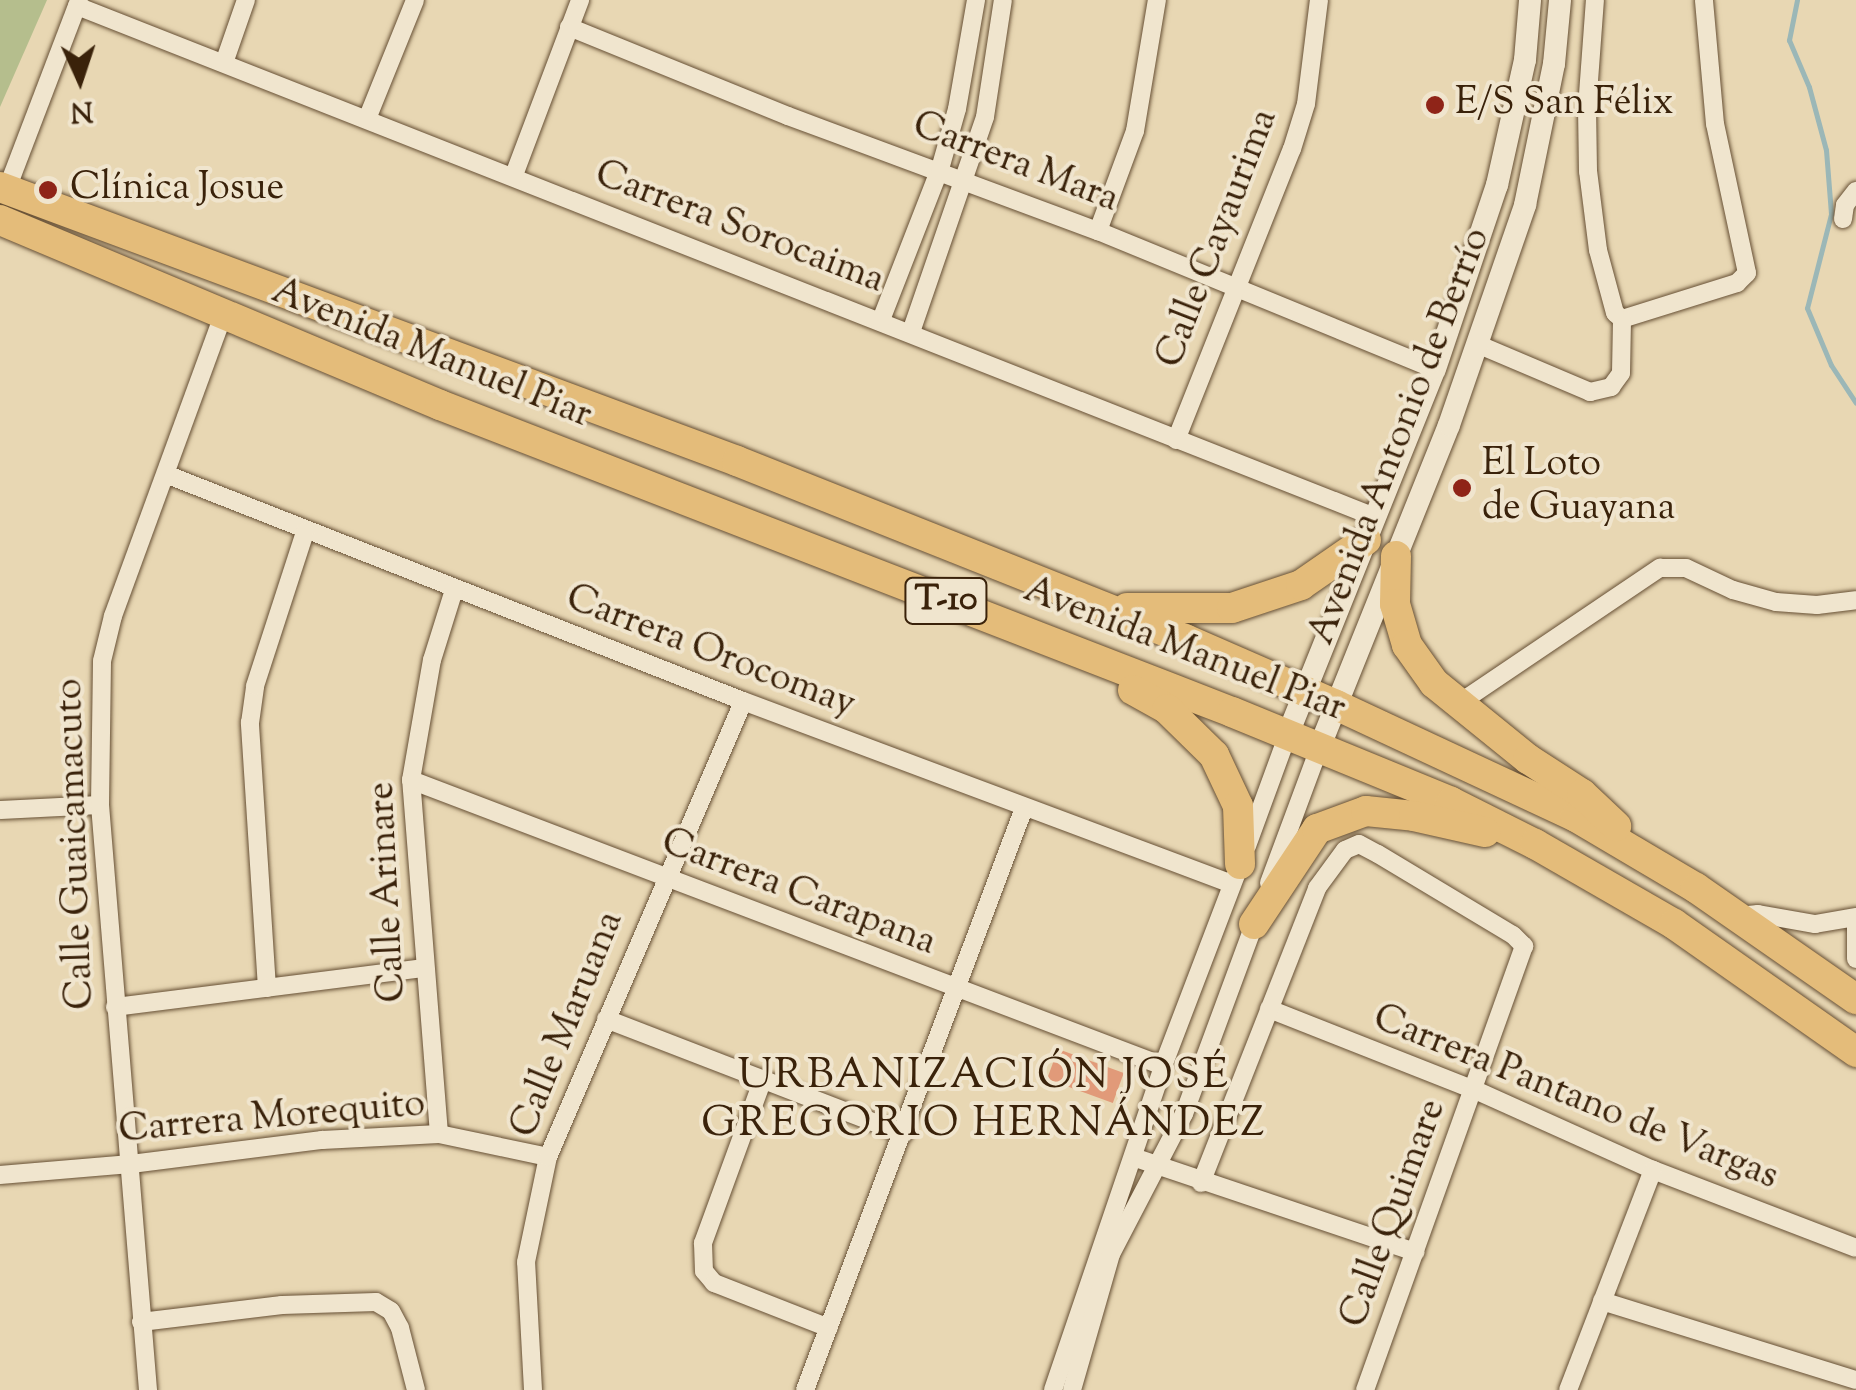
<!DOCTYPE html>
<html>
<head>
<meta charset="utf-8">
<style>
  body { margin:0 }
  #map { position:relative; width:1856px; height:1390px; overflow:hidden; background:#e8d7b3; font-family:"Sorts Mill Goudy",serif }
  div>[style] { position:absolute }
  .green>* { inset:0; background:#b5be8d }
  .stream>* { height:5px; margin:-2.5px; padding:0 2.5px; transform-origin:2.5px; border-radius:2.5px; background:#9bb7b7 }
  .building>* { inset:0; background:#e19a79; transform-origin:0 0 }
  .roads { filter:drop-shadow(0 0 2px #664f34) drop-shadow(0 0 2px #664f34) }
  .street>* { height:18px; margin:-9px; padding:0 9px; transform-origin:9px; border-radius:9px; background:#f0e5ce }
  .secondary>* { height:22px; margin:-11px; padding:0 11px; transform-origin:11px; border-radius:11px; background:#f0e5ce }
  .highway>* { height:30px; margin:-15px; padding:0 15px; transform-origin:15px; border-radius:15px; background:#e4bc7a }
  .dots>* { width:28px; height:28px; translate:-50% -50%; box-sizing:border-box; border:5px solid #f0e5ce; border-radius:50% }
  span { translate:-50% -50%; white-space:nowrap; text-align:center; line-height:1.15; -webkit-text-stroke:8px #f0e5ce; paint-order:stroke }
  .shield-label span { padding:2px 8px; background:#f0e5ce; border:2px solid; border-radius:8px; -webkit-text-stroke-width:0 }
  .shield-label { font-size:35px; color:#3a220a; font-weight:700 }
  .poi-label { font-size:38px; color:#3a220a }
  .left { translate:0 -50%; text-align:left }
  .street-label { font-size:38px; color:#3a220a }
  .quarter-label { font-size:42px; color:#3a220a; letter-spacing:2.5px }
  .north { position:absolute; left:30px; top:30px; width:100px; height:100px; -webkit-text-stroke:8px #f0e5ce; paint-order:stroke; rotate:177deg; font-size:28px; font-weight:700; line-height:40px; text-align:center; color:#3a220a }
  .north::after { content:''; display:block; margin:auto; width:35px; height:45px; background:#3a220a; clip-path:polygon(50% 0,100% 100%,50% 72%,0 100%) }
</style>
</head>
<body>
<div id="map">
  <div class="green">
    <div style="clip-path:polygon(0 0,47px 0,0 107px)"></div>
  </div>
  <div class="stream">
    <div style="left:1797px;top:0;width:41px;rotate:101.3deg"></div>
    <div style="left:1789px;top:40px;width:51px;rotate:66.9deg"></div>
    <div style="left:1809px;top:87px;width:65px;rotate:74.9deg"></div>
    <div style="left:1826px;top:150px;width:64px;rotate:85.5deg"></div>
    <div style="left:1831px;top:214px;width:97px;rotate:104.3deg"></div>
    <div style="left:1807px;top:308px;width:62px;rotate:67.2deg"></div>
    <div style="left:1831px;top:365px;width:45px;rotate:56.7deg"></div>
  </div>
  <div class="building">
    <div style="left:1058px;top:1049px;width:70px;height:32px;rotate:20deg"></div>
  </div>
  <div class="roads">
    <div class="street">
      <div style="left:77px;top:6px;width:1395px;rotate:21.49deg"></div>
      <div style="left:569px;top:27px;width:236px;rotate:22.1deg"></div>
      <div style="left:788px;top:116px;width:331px;rotate:20.4deg"></div>
      <div style="left:1098px;top:231px;width:364px;rotate:22.3deg"></div>
      <div style="left:224px;top:63px;width:67px;rotate:-70.8deg"></div>
      <div style="left:367px;top:119px;width:128px;rotate:-68deg"></div>
      <div style="left:514px;top:175px;width:187px;rotate:-69.3deg"></div>
      <div style="left:7px;top:189px;width:202px;rotate:-69.1deg"></div>
      <div style="left:1843px;top:219px;width:14px;rotate:-82deg"></div>
      <div style="left:1845px;top:205px;width:18px;rotate:-52deg"></div>
      <div style="left:1098px;top:231px;width:107px;rotate:-69.7deg"></div>
      <div style="left:1135px;top:131px;width:133px;rotate:-80.5deg"></div>
      <div style="left:1622px;top:319px;width:121px;rotate:-17.4deg"></div>
      <div style="left:1737px;top:283px;width:14px;rotate:-45deg"></div>
      <div style="left:1747px;top:273px;width:152px;rotate:-102.1deg"></div>
      <div style="left:1715px;top:124px;width:124px;rotate:-95.1deg"></div>
      <div style="left:881px;top:320px;width:162px;rotate:-68.7deg"></div>
      <div style="left:940px;top:169px;width:62px;rotate:-74.2deg"></div>
      <div style="left:957px;top:109px;width:111px;rotate:-80.1deg"></div>
      <div style="left:911px;top:332px;width:227px;rotate:-71deg"></div>
      <div style="left:985px;top:117px;width:118px;rotate:-81.3deg"></div>
      <div style="left:1477px;top:344px;width:123px;rotate:23deg"></div>
      <div style="left:1590px;top:392px;width:22px;rotate:-13deg"></div>
      <div style="left:1611px;top:387px;width:17px;rotate:-54deg"></div>
      <div style="left:1621px;top:373px;width:54px;rotate:-88.9deg"></div>
      <div style="left:1622px;top:319px;width:9px;rotate:-139deg"></div>
      <div style="left:1615px;top:313px;width:65px;rotate:-105.1deg"></div>
      <div style="left:1598px;top:250px;width:80px;rotate:-97.2deg"></div>
      <div style="left:1588px;top:171px;width:63px;rotate:-90.9deg"></div>
      <div style="left:1587px;top:108px;width:108px;rotate:-85.8deg"></div>
      <div style="left:1176px;top:440px;width:313px;rotate:-68.3deg"></div>
      <div style="left:1292px;top:149px;width:47px;rotate:-72.7deg"></div>
      <div style="left:1306px;top:104px;width:105px;rotate:-82.9deg"></div>
      <div style="left:168px;top:475px;width:618px;rotate:21.46deg"></div>
      <div style="left:743px;top:701px;width:522px;rotate:20.52deg"></div>
      <div style="left:1458px;top:704px;width:244px;rotate:-34deg"></div>
      <div style="left:1660px;top:568px;width:26px"></div>
      <div style="left:1686px;top:568px;width:52px;rotate:25.1deg"></div>
      <div style="left:1733px;top:590px;width:45px;rotate:15.6deg"></div>
      <div style="left:1776px;top:602px;width:41px;rotate:4.2deg"></div>
      <div style="left:1817px;top:605px;width:39px;rotate:-7deg"></div>
      <div style="left:411px;top:780px;width:805px;rotate:20.82deg"></div>
      <div style="left:0;top:810px;width:100px;rotate:-2.9deg"></div>
      <div style="left:1247px;top:846px;width:119px;rotate:-69.9deg"></div>
      <div style="left:1269px;top:883px;width:146px;rotate:-69.6deg"></div>
      <div style="left:1739px;top:916px;width:19px;rotate:-6deg"></div>
      <div style="left:1758px;top:914px;width:58px;rotate:10deg"></div>
      <div style="left:1815px;top:924px;width:42px;rotate:-9.7deg"></div>
      <div style="left:1856px;top:921px;width:38px;rotate:90deg"></div>
      <div style="left:267px;top:988px;width:266px;rotate:-93.7deg"></div>
      <div style="left:250px;top:723px;width:37px;rotate:-82deg"></div>
      <div style="left:255px;top:686px;width:162px;rotate:-72deg"></div>
      <div style="left:115px;top:1007px;width:311px;rotate:-7.2deg"></div>
      <div style="left:1269px;top:1009px;width:221px;rotate:21.5deg"></div>
      <div style="left:1475px;top:1090px;width:195px;rotate:24.2deg"></div>
      <div style="left:1653px;top:1170px;width:217px;rotate:21deg"></div>
      <div style="left:606px;top:1019px;width:319px;rotate:21.1deg"></div>
      <div style="left:763px;top:1079px;width:175px;rotate:110.1deg"></div>
      <div style="left:703px;top:1243px;width:28px;rotate:88deg"></div>
      <div style="left:704px;top:1271px;width:16px;rotate:50deg"></div>
      <div style="left:714px;top:1283px;width:123px;rotate:21.4deg"></div>
      <div style="left:439px;top:1134px;width:355px;rotate:-94.5deg"></div>
      <div style="left:411px;top:780px;width:122px;rotate:-80.1deg"></div>
      <div style="left:432px;top:660px;width:73px;rotate:-72.6deg"></div>
      <div style="left:1133px;top:1157px;width:298px;rotate:18.6deg"></div>
      <div style="left:0;top:1175px;width:131px;rotate:-4.8deg"></div>
      <div style="left:131px;top:1164px;width:193px;rotate:-7.2deg"></div>
      <div style="left:322px;top:1140px;width:117px;rotate:-2.9deg"></div>
      <div style="left:439px;top:1134px;width:111px;rotate:11.9deg"></div>
      <div style="left:1201px;top:1183px;width:317px;rotate:-68.5deg"></div>
      <div style="left:1317px;top:888px;width:47px;rotate:-53.6deg"></div>
      <div style="left:1345px;top:850px;width:15px;rotate:-23deg"></div>
      <div style="left:1359px;top:844px;width:21px;rotate:28deg"></div>
      <div style="left:1378px;top:854px;width:157px;rotate:31deg"></div>
      <div style="left:1513px;top:935px;width:16px;rotate:45deg"></div>
      <div style="left:1524px;top:946px;width:472px;rotate:109.7deg"></div>
      <div style="left:1602px;top:1301px;width:266px;rotate:17.3deg"></div>
      <div style="left:141px;top:1322px;width:142px;rotate:-6.9deg"></div>
      <div style="left:282px;top:1305px;width:94px;rotate:-1.8deg"></div>
      <div style="left:376px;top:1302px;width:17px;rotate:31deg"></div>
      <div style="left:391px;top:1311px;width:19px;rotate:62deg"></div>
      <div style="left:400px;top:1328px;width:64px;rotate:75.5deg"></div>
      <div style="left:148px;top:1390px;width:587px;rotate:-94.69deg"></div>
      <div style="left:100px;top:805px;width:144px;rotate:-89.2deg"></div>
      <div style="left:102px;top:661px;width:46px;rotate:-76.3deg"></div>
      <div style="left:113px;top:616px;width:320px;rotate:-69.9deg"></div>
      <div style="left:533px;top:1390px;width:128px;rotate:-93.1deg"></div>
      <div style="left:526px;top:1262px;width:107px;rotate:-78.2deg"></div>
      <div style="left:548px;top:1157px;width:496px;rotate:-66.8deg"></div>
      <div style="left:805px;top:1390px;width:622px;rotate:-69.38deg"></div>
      <div style="left:1053px;top:1390px;width:342px;rotate:-71.2deg"></div>
      <div style="left:1163px;top:1066px;width:204px;rotate:-69.1deg"></div>
      <div style="left:1072px;top:1390px;width:141px;rotate:-74deg"></div>
      <div style="left:1111px;top:1254px;width:158px;rotate:-62.5deg"></div>
      <div style="left:1184px;top:1114px;width:210px;rotate:-69.7deg"></div>
      <div style="left:1568px;top:1390px;width:236px;rotate:-68.9deg"></div>
    </div>
    <div class="secondary">
      <div style="left:1288px;top:734px;width:393px;rotate:-68.1deg"></div>
      <div style="left:1435px;top:369px;width:194px;rotate:-71.4deg"></div>
      <div style="left:1497px;top:185px;width:128px;rotate:-77.4deg"></div>
      <div style="left:1525px;top:60px;width:60px;rotate:-85.2deg"></div>
      <div style="left:1320px;top:746px;width:346px;rotate:-68.1deg"></div>
      <div style="left:1449px;top:425px;width:233px;rotate:-70.9deg"></div>
      <div style="left:1525px;top:205px;width:144px;rotate:-78.4deg"></div>
      <div style="left:1554px;top:64px;width:64px;rotate:-84.6deg"></div>
    </div>
    <div class="highway">
      <div style="left:0;top:187px;width:786px;rotate:20.39deg"></div>
      <div style="left:737px;top:461px;width:482px;rotate:21.7deg"></div>
      <div style="left:1185px;top:639px;width:165px;rotate:23.6deg"></div>
      <div style="left:1336px;top:705px;width:265px;rotate:25deg"></div>
      <div style="left:1576px;top:817px;width:139px;rotate:30.6deg"></div>
      <div style="left:1696px;top:888px;width:195px;rotate:34.8deg"></div>
      <div style="left:0;top:220px;width:477px;rotate:22.8deg"></div>
      <div style="left:440px;top:405px;width:849px;rotate:21.19deg"></div>
      <div style="left:1232px;top:712px;width:237px;rotate:22.3deg"></div>
      <div style="left:1451px;top:802px;width:94px;rotate:26.6deg"></div>
      <div style="left:1535px;top:844px;width:160px;rotate:29.9deg"></div>
      <div style="left:1674px;top:924px;width:223px;rotate:35.1deg"></div>
      <div style="left:1396px;top:556px;width:48px;rotate:91.2deg"></div>
      <div style="left:1395px;top:604px;width:43px;rotate:73.7deg"></div>
      <div style="left:1407px;top:645px;width:47px;rotate:54.6deg"></div>
      <div style="left:1434px;top:683px;width:121px;rotate:39deg"></div>
      <div style="left:1528px;top:759px;width:64px;rotate:32.9deg"></div>
      <div style="left:1582px;top:794px;width:47px;rotate:43.3deg"></div>
      <div style="left:1127px;top:608px;width:105px"></div>
      <div style="left:1232px;top:608px;width:73px;rotate:-18.4deg"></div>
      <div style="left:1301px;top:585px;width:79px;rotate:-34.7deg"></div>
      <div style="left:1133px;top:690px;width:39px;rotate:29deg"></div>
      <div style="left:1167px;top:709px;width:66px;rotate:44.4deg"></div>
      <div style="left:1214px;top:755px;width:56px;rotate:64.8deg"></div>
      <div style="left:1238px;top:806px;width:58px;rotate:88deg"></div>
      <div style="left:1254px;top:924px;width:114px;rotate:-56.4deg"></div>
      <div style="left:1317px;top:829px;width:52px;rotate:-20.2deg"></div>
      <div style="left:1366px;top:811px;width:48px;rotate:5.9deg"></div>
      <div style="left:1414px;top:816px;width:73px;rotate:12.7deg"></div>
    </div>
  </div>
  <div class="dots">
    <div style="left:1435px;top:105px;background:#8f2418"></div>
    <div style="left:48px;top:190px;background:#8f2418"></div>
    <div style="left:1462px;top:488px;background:#8f2418"></div>
  </div>
  <div class="shield-label">
    <span style="left:946px;top:601px">T-10</span>
  </div>
  <div class="poi-label">
    <span class="left" style="left:1455px;top:105px">E/S San Félix</span>
    <span class="left" style="left:70px;top:190px">Clínica Josue</span>
    <span class="left" style="left:1482px;top:488px">El Loto<br>de Guayana</span>
  </div>
  <div class="street-label">
    <span style="left:1015px;top:164px;rotate:21deg">Carrera Mara</span>
    <span style="left:739px;top:229px;rotate:21deg">Carrera Sorocaima</span>
    <span style="left:1219px;top:239px;rotate:-69deg">Calle Cayaurima</span>
    <span style="left:431px;top:355px;rotate:22deg">Avenida Manuel Piar</span>
    <span style="left:1401px;top:437px;rotate:-69deg">Avenida Antonio de Berrío</span>
    <span style="left:1184px;top:651px;rotate:21deg">Avenida Manuel Piar</span>
    <span style="left:710px;top:653px;rotate:21deg">Carrera Orocomay</span>
    <span style="left:77px;top:844px;rotate:-92deg">Calle Guaicamacuto</span>
    <span style="left:389px;top:892px;rotate:-93deg">Calle Arinare</span>
    <span style="left:798px;top:894px;rotate:21deg">Carrera Carapana</span>
    <span style="left:569px;top:1025px;rotate:-68deg">Calle Maruana</span>
    <span style="left:1575px;top:1099px;rotate:22deg">Carrera Pantano de Vargas</span>
    <span style="left:272px;top:1119px;rotate:-5deg">Carrera Morequito</span>
    <span style="left:1395px;top:1214px;rotate:-70deg">Calle Quimare</span>
  </div>
  <div class="quarter-label">
    <span style="left:984px;top:1101px">URBANIZACIÓN JOSÉ<br>GREGORIO HERNÁNDEZ</span>
  </div>
  <div class="north">N</div>
</div>
</body>
</html>
